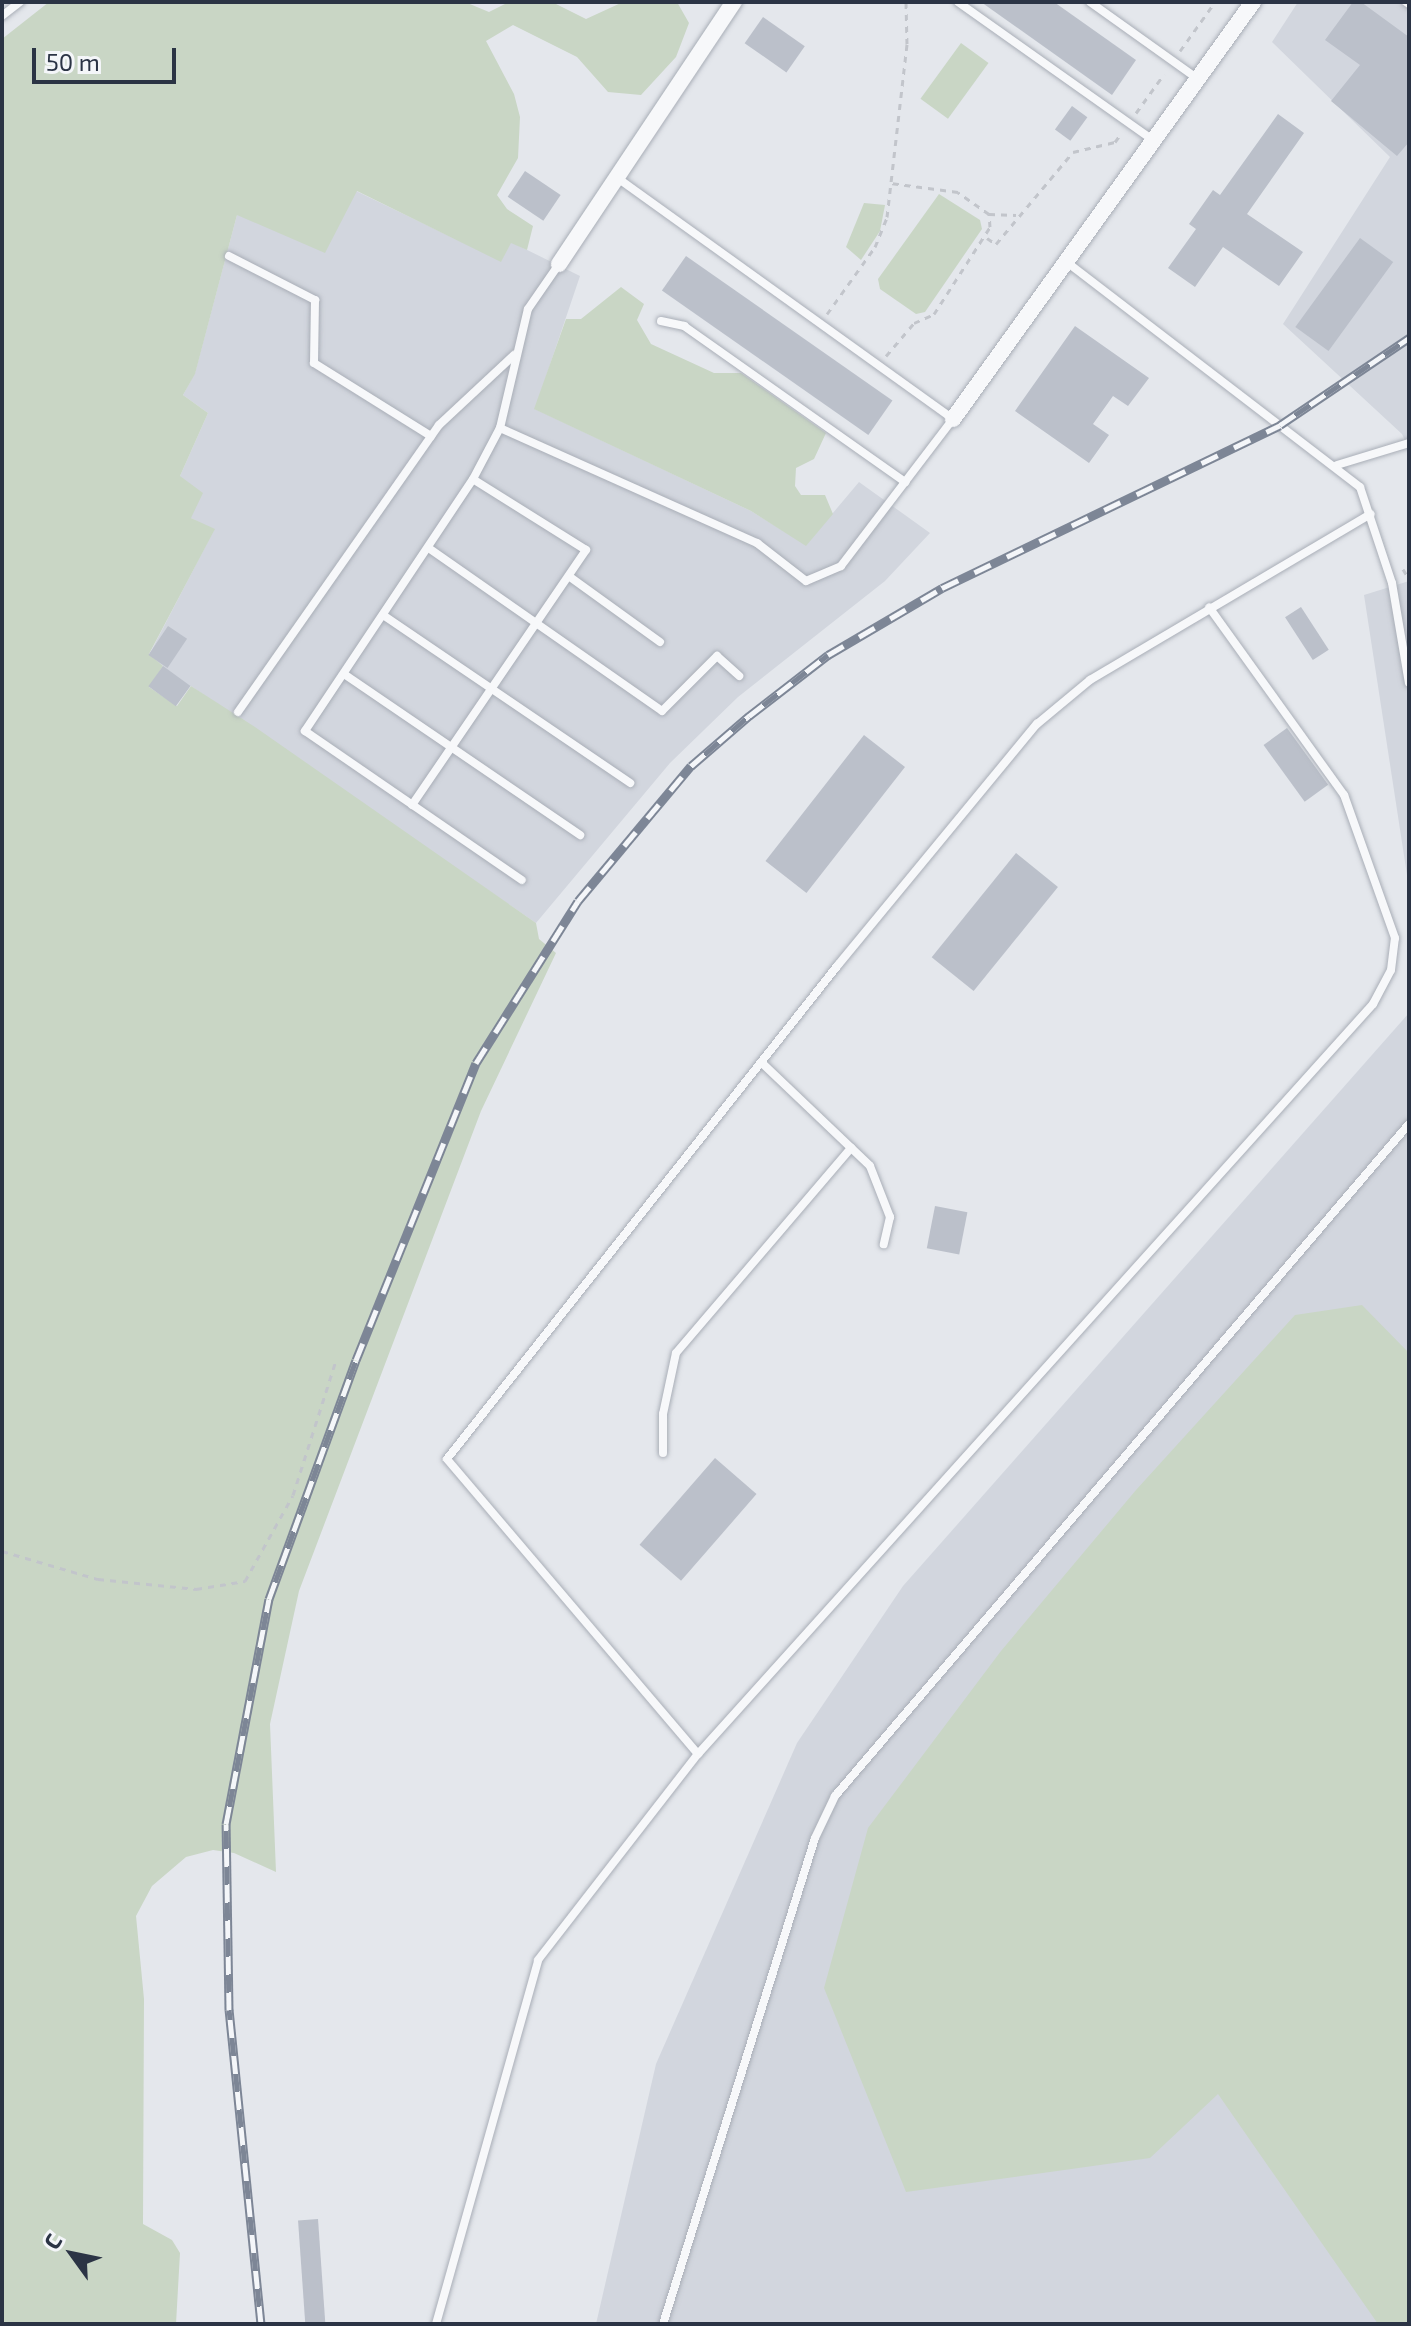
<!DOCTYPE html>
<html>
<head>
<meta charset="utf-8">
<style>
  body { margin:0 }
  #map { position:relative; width:1411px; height:2326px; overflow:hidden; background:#e4e7ec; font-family:"Exo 2",sans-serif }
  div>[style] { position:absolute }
  .built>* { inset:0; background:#d2d6de }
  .green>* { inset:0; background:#c9d6c5; transform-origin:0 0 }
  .building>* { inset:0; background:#bbc0ca; transform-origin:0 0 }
  .path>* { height:3px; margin-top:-1.5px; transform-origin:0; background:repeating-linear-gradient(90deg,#c2c5cb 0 6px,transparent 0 12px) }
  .roads { filter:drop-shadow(0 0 2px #a9aeb7) drop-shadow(0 0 2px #a9aeb7) }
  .service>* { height:8px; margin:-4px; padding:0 4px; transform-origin:4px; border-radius:4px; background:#f7f8fa }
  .minor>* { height:16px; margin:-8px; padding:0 8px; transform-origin:8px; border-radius:8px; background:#f7f8fa }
  .rail>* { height:9px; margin-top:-4.5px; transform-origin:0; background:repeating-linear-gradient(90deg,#f4f6f9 0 18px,#7d8696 0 36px); box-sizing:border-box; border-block:2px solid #7d8696 }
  span { translate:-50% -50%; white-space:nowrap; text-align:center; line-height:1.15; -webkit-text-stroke:7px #f4f6f9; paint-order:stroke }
  .frame { position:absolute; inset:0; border:4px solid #2b3445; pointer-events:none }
  .north { position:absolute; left:32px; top:2214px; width:80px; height:80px; -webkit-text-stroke:6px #f4f6f9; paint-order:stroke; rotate:303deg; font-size:22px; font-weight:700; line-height:32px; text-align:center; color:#2b3445 }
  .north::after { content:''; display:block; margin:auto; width:28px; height:36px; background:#2b3445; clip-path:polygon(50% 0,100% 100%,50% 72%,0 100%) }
  .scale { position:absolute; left:32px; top:48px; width:144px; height:36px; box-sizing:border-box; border:4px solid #2b3445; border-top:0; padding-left:10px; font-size:24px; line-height:28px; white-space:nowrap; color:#2b3445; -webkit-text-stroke:6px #f4f6f9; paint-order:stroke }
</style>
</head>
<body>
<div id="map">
  <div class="built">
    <div style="clip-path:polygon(1298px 2px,1409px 2px,1409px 449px,1402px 434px,1283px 324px,1390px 157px,1272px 42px)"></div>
    <div style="clip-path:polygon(356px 191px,501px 261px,511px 242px,580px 276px,535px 409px,751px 511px,806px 545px,859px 482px,930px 533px,885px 581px,738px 697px,670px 763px,536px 923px,191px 686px,149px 687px,163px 666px,149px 655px,214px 530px,191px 518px,180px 476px,208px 413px,183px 395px,195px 373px,237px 215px)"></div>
    <div style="clip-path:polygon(1409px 581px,1409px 888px,1364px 595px)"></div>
    <div style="clip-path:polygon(1409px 1013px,1409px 2324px,596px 2324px,656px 2064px,797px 1743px,903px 1586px)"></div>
  </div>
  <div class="green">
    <div style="clip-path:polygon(49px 2px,465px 2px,489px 12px,509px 2px,552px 2px,586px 19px,623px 2px,677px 2px,689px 23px,676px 57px,641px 95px,608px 92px,577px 57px,513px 25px,486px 41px,514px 94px,520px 117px,518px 158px,497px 195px,507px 209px,533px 226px,527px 250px,511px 243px,501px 262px,357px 191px,325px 253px,237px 215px,195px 374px,183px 395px,208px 413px,180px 476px,203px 493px,191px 518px,215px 529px,149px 654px,163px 666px,149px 687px,177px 706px,191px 686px,255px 727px,536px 923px,539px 939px,556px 953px,481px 1111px,299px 1591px,270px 1724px,276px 1872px,234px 1853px,213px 1850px,186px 1857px,152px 1886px,136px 1916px,144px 1999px,143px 2224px,172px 2240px,180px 2253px,176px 2324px,2px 2324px,2px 39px)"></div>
    <div style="left:961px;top:43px;width:34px;height:69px;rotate:36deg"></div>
    <div style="clip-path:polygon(939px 194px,980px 220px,982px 229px,925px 312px,916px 314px,880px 289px,878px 279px)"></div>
    <div style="clip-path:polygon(864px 203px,885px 205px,880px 231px,861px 260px,846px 247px)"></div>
    <div style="clip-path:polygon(621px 287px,644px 304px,637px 320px,651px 344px,714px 373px,741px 373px,826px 433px,814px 459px,796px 468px,795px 486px,801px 495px,825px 495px,833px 514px,806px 546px,751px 511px,534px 409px,566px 319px,581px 319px)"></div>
    <div style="clip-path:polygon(1362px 1305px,1409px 1353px,1409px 2324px,1378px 2324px,1218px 2094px,1150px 2158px,906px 2192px,824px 1988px,868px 1828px,1001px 1651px,1136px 1490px,1295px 1315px)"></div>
  </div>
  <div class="building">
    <div style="clip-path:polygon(981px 2px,1054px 2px,1136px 60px,1112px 95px)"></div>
    <div style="clip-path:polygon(1353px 2px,1361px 2px,1409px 37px,1409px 142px,1397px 156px,1331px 101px,1360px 65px,1325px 40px)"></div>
    <div style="left:763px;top:17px;width:51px;height:32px;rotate:35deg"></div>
    <div style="left:1072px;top:106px;width:19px;height:29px;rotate:36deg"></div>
    <div style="clip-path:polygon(1278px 114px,1304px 133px,1247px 214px,1303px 252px,1279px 286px,1223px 247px,1195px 287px,1168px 268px,1196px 229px,1189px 224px,1213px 190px,1220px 195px)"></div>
    <div style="left:525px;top:171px;width:43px;height:31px;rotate:34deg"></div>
    <div style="left:1360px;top:238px;width:41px;height:110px;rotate:36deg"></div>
    <div style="left:686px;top:256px;width:252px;height:42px;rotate:35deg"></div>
    <div style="clip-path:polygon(1075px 326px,1149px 378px,1128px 406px,1113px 396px,1093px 424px,1109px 435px,1089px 463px,1015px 411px)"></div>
    <div style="left:1301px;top:607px;width:51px;height:19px;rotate:57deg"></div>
    <div style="left:168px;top:626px;width:23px;height:35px;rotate:34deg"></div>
    <div style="left:163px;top:666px;width:34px;height:25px;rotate:36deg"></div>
    <div style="left:1287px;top:728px;width:70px;height:29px;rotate:54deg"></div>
    <div style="left:864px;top:735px;width:52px;height:160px;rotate:38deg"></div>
    <div style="left:1016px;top:853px;width:54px;height:134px;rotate:39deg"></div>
    <div style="left:935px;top:1206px;width:33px;height:43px;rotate:11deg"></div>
    <div style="left:715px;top:1458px;width:55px;height:115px;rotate:41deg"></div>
    <div style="left:318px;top:2219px;width:105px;height:20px;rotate:86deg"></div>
  </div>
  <div class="path">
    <div style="left:1180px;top:51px;width:60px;rotate:-54.5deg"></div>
    <div style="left:1136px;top:113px;width:48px;rotate:-54.3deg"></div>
    <div style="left:989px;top:214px;width:27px;rotate:2deg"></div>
    <div style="left:987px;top:238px;width:11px;rotate:34deg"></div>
    <div style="left:996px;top:244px;width:120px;rotate:-50.1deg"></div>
    <div style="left:1073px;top:152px;width:43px;rotate:-13.4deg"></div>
    <div style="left:1115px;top:142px;width:9px;rotate:-54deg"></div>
    <div style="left:827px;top:314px;width:82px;rotate:-54.4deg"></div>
    <div style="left:875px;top:247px;width:32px;rotate:-68deg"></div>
    <div style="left:887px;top:217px;width:174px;rotate:-83.4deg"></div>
    <div style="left:907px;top:44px;width:42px;rotate:-91.4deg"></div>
    <div style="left:886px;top:356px;width:43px;rotate:-49.7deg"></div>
    <div style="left:914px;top:323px;width:22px;rotate:-24deg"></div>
    <div style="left:934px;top:314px;width:103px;rotate:-57.2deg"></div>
    <div style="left:990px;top:227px;width:13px;rotate:-94deg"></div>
    <div style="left:989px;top:214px;width:38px;rotate:-145deg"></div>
    <div style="left:958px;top:192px;width:68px;rotate:-172.3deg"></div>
    <div style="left:1403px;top:569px;width:12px;rotate:59deg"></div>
    <div style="left:2px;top:1551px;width:100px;rotate:16.3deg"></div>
    <div style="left:98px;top:1579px;width:99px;rotate:5.8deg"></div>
    <div style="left:196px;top:1589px;width:50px;rotate:-9.3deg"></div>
    <div style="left:245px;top:1581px;width:98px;rotate:-60.8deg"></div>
    <div style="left:293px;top:1495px;width:142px;rotate:-72.3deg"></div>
  </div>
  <div class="roads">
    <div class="service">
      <div style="left:958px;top:2px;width:240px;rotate:35.3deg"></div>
      <div style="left:1090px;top:2px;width:133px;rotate:35.5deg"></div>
      <div style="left:1406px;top:2px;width:4px;rotate:34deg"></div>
      <div style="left:2px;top:16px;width:23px;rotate:-38deg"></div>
      <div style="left:229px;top:256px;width:97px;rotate:27.1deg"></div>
      <div style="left:315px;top:300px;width:63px;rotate:90.9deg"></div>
      <div style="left:314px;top:363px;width:138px;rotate:32deg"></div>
      <div style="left:1068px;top:263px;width:368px;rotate:37.5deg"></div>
      <div style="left:1360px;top:487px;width:101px;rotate:71.6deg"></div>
      <div style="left:1392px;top:583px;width:101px;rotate:80.4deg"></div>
      <div style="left:661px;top:321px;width:24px;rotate:12deg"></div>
      <div style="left:684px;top:326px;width:271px;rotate:35.2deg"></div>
      <div style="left:500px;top:428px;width:282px;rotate:24.1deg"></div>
      <div style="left:757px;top:543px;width:62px;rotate:37.8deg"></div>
      <div style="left:806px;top:581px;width:38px;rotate:-23deg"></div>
      <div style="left:841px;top:566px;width:185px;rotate:-52.7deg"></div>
      <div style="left:953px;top:419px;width:413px;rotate:-144.3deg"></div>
      <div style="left:1337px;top:465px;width:75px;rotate:-17deg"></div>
      <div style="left:473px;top:479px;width:303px;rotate:123.7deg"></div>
      <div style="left:305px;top:731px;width:263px;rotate:34.5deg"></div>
      <div style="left:430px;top:549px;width:283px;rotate:34.9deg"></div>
      <div style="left:662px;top:711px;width:78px;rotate:-45deg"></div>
      <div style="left:717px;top:656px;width:30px;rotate:42deg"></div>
      <div style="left:570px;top:577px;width:111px;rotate:35.8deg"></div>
      <div style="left:383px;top:615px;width:299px;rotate:34.2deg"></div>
      <div style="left:344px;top:674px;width:286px;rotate:34.3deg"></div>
      <div style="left:238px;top:712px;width:350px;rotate:-55deg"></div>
      <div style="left:439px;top:425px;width:103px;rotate:-43deg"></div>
      <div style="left:412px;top:805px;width:309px;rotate:-55.7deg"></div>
      <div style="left:586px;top:550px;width:133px;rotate:-147.9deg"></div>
      <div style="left:473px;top:479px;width:58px;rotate:-62.1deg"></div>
      <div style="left:500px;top:428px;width:122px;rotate:-76.8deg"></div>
      <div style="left:528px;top:309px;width:55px;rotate:-55.4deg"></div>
      <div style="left:762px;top:1063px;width:149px;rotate:43.6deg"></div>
      <div style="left:870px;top:1166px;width:55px;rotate:68.6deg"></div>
      <div style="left:890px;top:1217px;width:28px;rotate:103deg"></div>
      <div style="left:663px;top:1453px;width:39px;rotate:-90deg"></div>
      <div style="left:663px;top:1414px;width:62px;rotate:-78deg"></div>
      <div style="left:676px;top:1353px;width:270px;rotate:-49.5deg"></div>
      <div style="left:698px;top:1754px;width:1009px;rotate:-48.01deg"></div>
      <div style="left:1373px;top:1004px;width:38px;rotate:-62deg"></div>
      <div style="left:1391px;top:970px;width:32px;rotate:-83deg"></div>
      <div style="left:1395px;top:938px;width:152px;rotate:-109.6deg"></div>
      <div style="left:1344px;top:795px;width:231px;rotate:-125.7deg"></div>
      <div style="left:436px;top:2324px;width:378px;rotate:-74.3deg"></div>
      <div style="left:538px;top:1960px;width:261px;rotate:-52.2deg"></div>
      <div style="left:698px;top:1754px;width:387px;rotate:-130.4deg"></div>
      <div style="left:447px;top:1459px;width:630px;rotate:-51.64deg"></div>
      <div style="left:838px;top:965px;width:313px;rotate:-50.5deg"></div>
      <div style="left:1037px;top:724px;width:69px;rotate:-39.7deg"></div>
      <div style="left:1090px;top:680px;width:326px;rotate:-30.6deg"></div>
      <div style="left:663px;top:2324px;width:509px;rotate:-72.63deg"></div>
      <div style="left:815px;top:1838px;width:47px;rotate:-64.5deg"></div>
      <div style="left:835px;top:1796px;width:884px;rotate:-49.5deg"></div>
    </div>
    <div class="minor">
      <div style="left:559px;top:264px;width:315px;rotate:-56.3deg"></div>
      <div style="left:953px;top:419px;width:514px;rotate:-54.27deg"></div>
    </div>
  </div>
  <div class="rail">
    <div style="left:261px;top:2324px;width:316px;rotate:-95.8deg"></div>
    <div style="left:229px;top:2010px;width:186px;rotate:-90.9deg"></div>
    <div style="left:226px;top:1824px;width:229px;rotate:-79.2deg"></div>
    <div style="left:269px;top:1599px;width:254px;rotate:-70deg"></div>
    <div style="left:356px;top:1360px;width:320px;rotate:-68deg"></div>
    <div style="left:476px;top:1063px;width:191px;rotate:-57.8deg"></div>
    <div style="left:578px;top:901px;width:176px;rotate:-50.1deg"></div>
    <div style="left:691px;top:766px;width:77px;rotate:-40.8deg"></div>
    <div style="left:749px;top:716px;width:100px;rotate:-37.7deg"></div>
    <div style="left:828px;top:655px;width:132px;rotate:-30.4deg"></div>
    <div style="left:942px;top:588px;width:375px;rotate:-25.7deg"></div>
    <div style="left:1280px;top:425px;width:156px;rotate:-34deg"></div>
  </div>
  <div class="frame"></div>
  <div class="north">С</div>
  <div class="scale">50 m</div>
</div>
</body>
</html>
